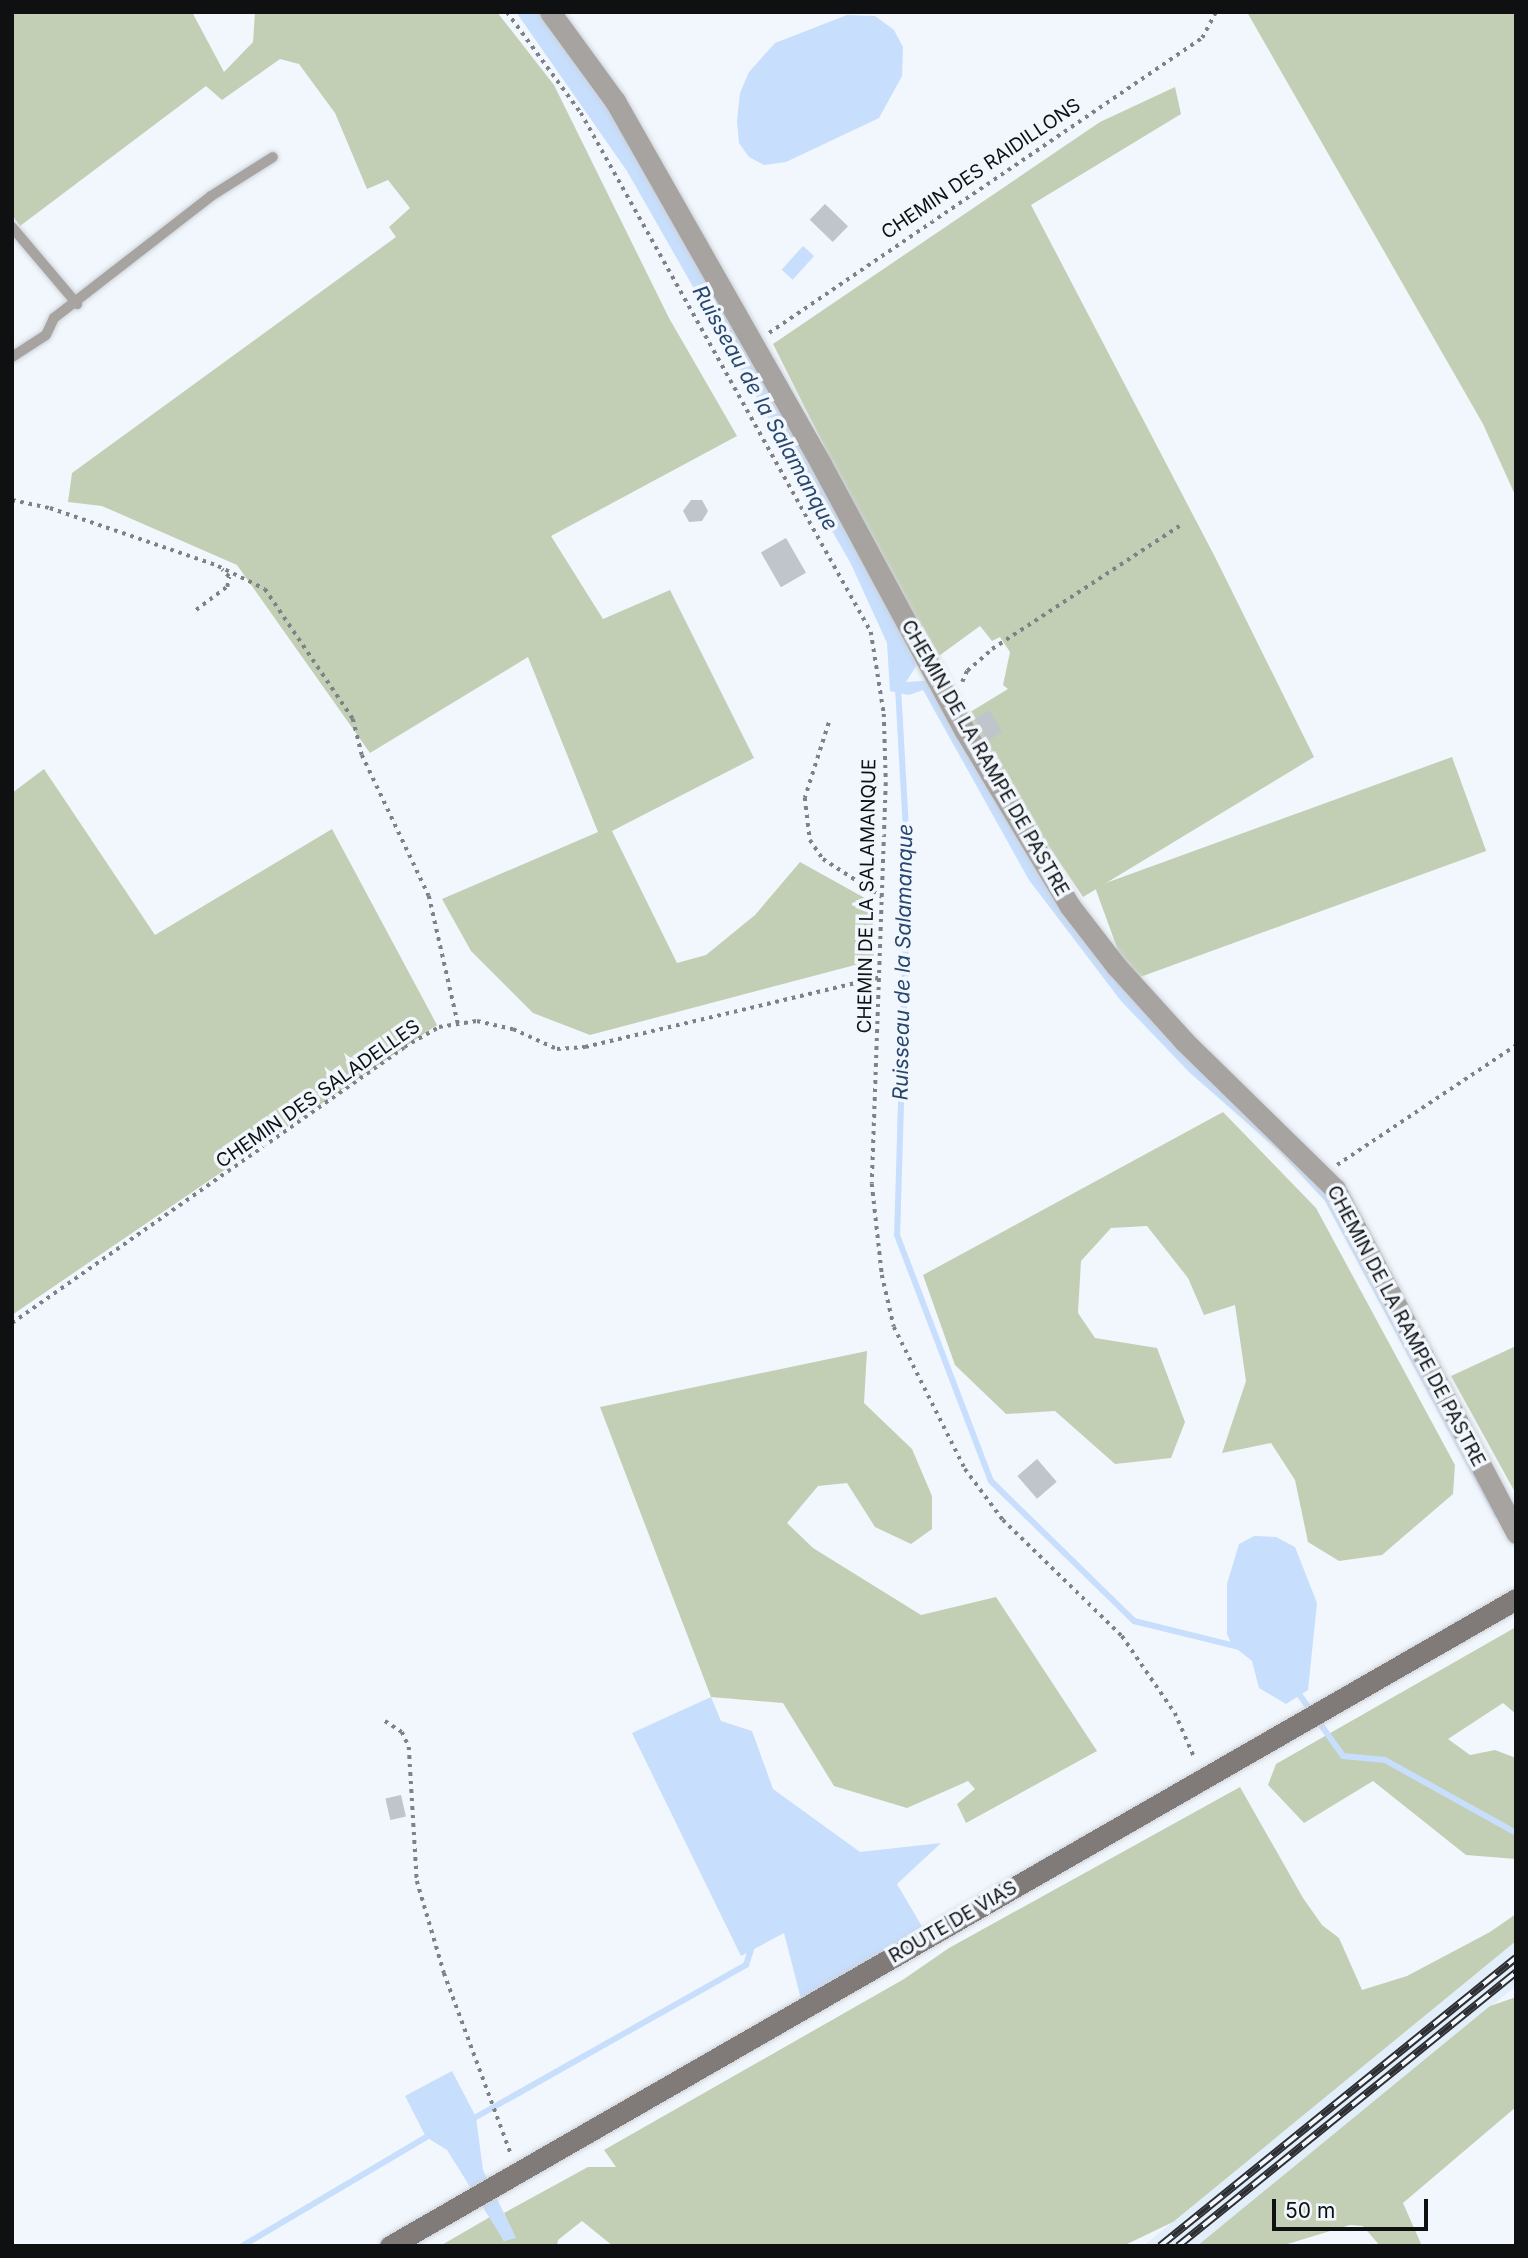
<!DOCTYPE html>
<html>
<head>
<meta charset="utf-8">
<style>
  body { margin:0 }
  #map { position:relative; width:1528px; height:2258px; overflow:hidden; background:#f1f7fd; font-family:Inter,sans-serif }
  div>[style] { position:absolute }
  .built>* { inset:0; background:#e2eefa }
  .green>* { inset:0; background:#c3cfb4; transform-origin:0 0 }
  .water>* { inset:0; background:#c7defc; transform-origin:0 0 }
  .stream>* { height:6px; margin:-3px; padding:0 3px; transform-origin:3px; border-radius:3px; background:#c7defc }
  .building>* { inset:0; background:#c0c5cb; transform-origin:0 0 }
  .path>* { height:3.5px; margin-top:-1.75px; transform-origin:0; background:repeating-linear-gradient(90deg,#7e8286 0 3.5px,transparent 0 8.5px) }
  .roads { filter:drop-shadow(0 0 2px #cdd2d7) drop-shadow(0 0 2px #cdd2d7) }
  .lane>* { height:10px; margin:-5px; padding:0 5px; transform-origin:5px; border-radius:5px; background:#a6a3a1 }
  .street>* { height:21px; margin:-10.5px; padding:0 10.5px; transform-origin:10.5px; border-radius:10.5px; background:#a6a3a1 }
  .secondary>* { height:21px; margin:-10.5px; padding:0 10.5px; transform-origin:10.5px; border-radius:10.5px; background:#807b78 }
  .rail>* { height:8px; margin-top:-4px; transform-origin:0; background:repeating-linear-gradient(90deg,#f1f7fd 0 16px,#2d2f32 0 32px); box-sizing:border-box; border-block:2px solid #2d2f32 }
  span { translate:-50% -50%; white-space:nowrap; text-align:center; line-height:1.15; -webkit-text-stroke:7px #f1f7fd; paint-order:stroke }
  .street-label { font-size:19px; color:#0e1012 }
  .water-label { font-size:21px; color:#26466e; font-style:italic }
  .frame { position:absolute; inset:0; border:14px solid #0e1012; pointer-events:none }
  .scale { position:absolute; left:1272px; top:2199px; width:156px; height:32px; box-sizing:border-box; border:4px solid #0e1012; border-top:0; padding-left:9px; font-size:21px; line-height:24px; white-space:nowrap; color:#0e1012; -webkit-text-stroke:5px #f1f7fd; paint-order:stroke }
</style>
</head>
<body>
<div id="map">
  <div class="built">
    <div style="clip-path:polygon(1516px 1941px,1516px 1986px,1197px 2246px,1143px 2246px)"></div>
  </div>
  <div class="green">
    <div style="clip-path:polygon(12px 12px,192px 12px,224px 72px,253px 42px,255px 12px,497px 12px,554px 85px,669px 318px,737px 436px,551px 536px,603px 619px,670px 590px,754px 758px,612px 831px,677px 963px,706px 955px,755px 915px,800px 862px,872px 902px,874px 960px,590px 1035px,533px 1013px,471px 951px,442px 899px,598px 832px,528px 657px,370px 753px,237px 565px,102px 506px,68px 502px,72px 473px,396px 237px,389px 227px,410px 208px,388px 180px,367px 189px,335px 113px,299px 64px,280px 59px,222px 100px,206px 86px,20px 226px,12px 215px)"></div>
    <div style="clip-path:polygon(1247px 12px,1516px 12px,1516px 497px,1483px 424px)"></div>
    <div style="clip-path:polygon(1175px 87px,1181px 114px,1031px 205px,1216px 559px,1314px 757px,1083px 897px,962px 717px,1008px 689px,1003px 685px,1010px 652px,1000px 637px,992px 641px,980px 626px,932px 661px,773px 344px,1100px 122px)"></div>
    <div style="left:1452px;top:757px;width:100px;height:380px;rotate:70deg"></div>
    <div style="clip-path:polygon(44px 769px,155px 935px,332px 829px,437px 1025px,12px 1315px,12px 793px)"></div>
    <div style="clip-path:polygon(1223px 1112px,1316px 1208px,1455px 1465px,1453px 1494px,1382px 1555px,1339px 1561px,1308px 1542px,1295px 1480px,1271px 1443px,1222px 1453px,1246px 1381px,1235px 1305px,1204px 1315px,1188px 1278px,1147px 1226px,1111px 1228px,1081px 1261px,1078px 1313px,1095px 1338px,1157px 1348px,1185px 1422px,1171px 1458px,1115px 1464px,1055px 1411px,1006px 1414px,955px 1365px,923px 1275px)"></div>
    <div style="clip-path:polygon(1516px 1346px,1516px 1494px,1451px 1376px)"></div>
    <div style="clip-path:polygon(867px 1351px,864px 1403px,912px 1449px,932px 1496px,932px 1529px,911px 1544px,875px 1527px,847px 1483px,818px 1486px,787px 1523px,813px 1548px,921px 1615px,996px 1597px,1097px 1751px,966px 1823px,957px 1804px,975px 1789px,968px 1781px,907px 1808px,834px 1786px,783px 1703px,711px 1697px,600px 1407px)"></div>
    <div style="clip-path:polygon(1516px 1627px,1516px 1714px,1503px 1703px,1448px 1739px,1470px 1755px,1495px 1750px,1516px 1758px,1516px 1859px,1466px 1855px,1373px 1781px,1304px 1823px,1268px 1785px,1276px 1764px)"></div>
    <div style="clip-path:polygon(1240px 1787px,1303px 1898px,1322px 1925px,1339px 1938px,1362px 1990px,1407px 1976px,1490px 1932px,1516px 1914px,1516px 1941px,1173px 2222px,1123px 2246px,613px 2246px,582px 2221px,558px 2240px,557px 2246px,440px 2246px,490px 2217px,504px 2241px,515px 2237px,504px 2213px,588px 2167px,616px 2167px,604px 2150px,904px 1979px,949px 1948px)"></div>
    <div style="clip-path:polygon(1516px 1997px,1516px 2107px,1403px 2203px,1422px 2246px,1380px 2246px,1363px 2226px,1350px 2225px,1281px 2246px,1197px 2246px,1490px 2006px)"></div>
  </div>
  <div class="water">
    <div style="clip-path:polygon(516px 12px,545px 12px,590px 71px,920px 660px,906px 682px,935px 680px,1049px 882px,1336px 1196px,1516px 1540px,1511px 1543px,1501px 1515px,1495px 1518px,1325px 1201px,1279px 1151px,1190px 1073px,1121px 1001px,1029px 880px,923px 690px,909px 695px,890px 691px,887px 643px,851px 564px,627px 171px)"></div>
    <div style="clip-path:polygon(847px 15px,875px 16px,894px 30px,903px 47px,902px 76px,879px 118px,786px 162px,764px 165px,749px 157px,739px 143px,737px 121px,740px 93px,749px 72px,775px 43px)"></div>
    <div style="left:803px;top:246px;width:15px;height:32px;rotate:42deg"></div>
    <div style="clip-path:polygon(1254px 1536px,1276px 1537px,1295px 1547px,1317px 1603px,1308px 1690px,1286px 1704px,1259px 1688px,1252px 1661px,1232px 1645px,1227px 1634px,1227px 1584px,1239px 1544px)"></div>
    <div style="clip-path:polygon(711px 1697px,721px 1721px,752px 1731px,773px 1789px,860px 1852px,941px 1843px,897px 1884px,927px 1935px,802px 2003px,784px 1933px,741px 1956px,632px 1733px)"></div>
    <div style="clip-path:polygon(452px 2071px,476px 2117px,483px 2170px,516px 2238px,504px 2241px,447px 2150px,426px 2137px,405px 2096px)"></div>
  </div>
  <div class="stream">
    <div style="left:898px;top:687px;width:180px;rotate:86.8deg"></div>
    <div style="left:908px;top:867px;width:368px;rotate:91.7deg"></div>
    <div style="left:897px;top:1235px;width:263px;rotate:69.1deg"></div>
    <div style="left:991px;top:1481px;width:200px;rotate:44.4deg"></div>
    <div style="left:1134px;top:1621px;width:108px;rotate:13.9deg"></div>
    <div style="left:1296px;top:1690px;width:81px;rotate:54.5deg"></div>
    <div style="left:1343px;top:1756px;width:42px;rotate:5.4deg"></div>
    <div style="left:1385px;top:1760px;width:150px;rotate:29.1deg"></div>
    <div style="left:476px;top:2117px;width:310px;rotate:-29.4deg"></div>
    <div style="left:746px;top:1965px;width:16px;rotate:-72deg"></div>
    <div style="left:242px;top:2246px;width:214px;rotate:-30.6deg"></div>
  </div>
  <div class="building">
    <div style="left:825px;top:204px;width:32px;height:22px;rotate:44deg"></div>
    <div style="clip-path:polygon(691px 500px,702px 500px,708px 511px,702px 521px,689px 522px,683px 511px)"></div>
    <div style="left:786px;top:538px;width:40px;height:29px;rotate:60deg"></div>
    <div style="left:989px;top:710px;width:26px;height:17px;rotate:59deg"></div>
    <div style="left:1037px;top:1459px;width:30px;height:26px;rotate:49deg"></div>
    <div style="left:401px;top:1795px;width:22px;height:16px;rotate:77deg"></div>
  </div>
  <div class="path">
    <div style="left:507px;top:12px;width:125px;rotate:53.8deg"></div>
    <div style="left:581px;top:113px;width:595px;rotate:60.8deg"></div>
    <div style="left:871px;top:632px;width:83px;rotate:81deg"></div>
    <div style="left:884px;top:714px;width:69px;rotate:88.3deg"></div>
    <div style="left:886px;top:783px;width:401px;rotate:92deg"></div>
    <div style="left:872px;top:1184px;width:92px;rotate:83.7deg"></div>
    <div style="left:882px;top:1275px;width:53px;rotate:77deg"></div>
    <div style="left:894px;top:1327px;width:159px;rotate:63.4deg"></div>
    <div style="left:965px;top:1469px;width:64px;rotate:53.3deg"></div>
    <div style="left:1003px;top:1520px;width:166px;rotate:44.3deg"></div>
    <div style="left:1122px;top:1636px;width:93px;rotate:55.5deg"></div>
    <div style="left:1175px;top:1713px;width:50px;rotate:66.5deg"></div>
    <div style="left:769px;top:333px;width:524px;rotate:-34.27deg"></div>
    <div style="left:1202px;top:38px;width:30px;rotate:-62deg"></div>
    <div style="left:12px;top:500px;width:39px;rotate:12deg"></div>
    <div style="left:50px;top:508px;width:178px;rotate:19deg"></div>
    <div style="left:218px;top:566px;width:52px;rotate:26.1deg"></div>
    <div style="left:265px;top:589px;width:157px;rotate:55.9deg"></div>
    <div style="left:353px;top:719px;width:37px;rotate:76deg"></div>
    <div style="left:362px;top:755px;width:156px;rotate:64.6deg"></div>
    <div style="left:429px;top:896px;width:131px;rotate:77.2deg"></div>
    <div style="left:196px;top:610px;width:39px;rotate:-37deg"></div>
    <div style="left:227px;top:587px;width:10px;rotate:-79deg"></div>
    <div style="left:229px;top:577px;width:10px;rotate:-135deg"></div>
    <div style="left:962px;top:682px;width:12px;rotate:-66deg"></div>
    <div style="left:967px;top:671px;width:33px;rotate:-41deg"></div>
    <div style="left:992px;top:649px;width:224px;rotate:-33.3deg"></div>
    <div style="left:829px;top:723px;width:79px;rotate:107.7deg"></div>
    <div style="left:805px;top:798px;width:42px;rotate:83.2deg"></div>
    <div style="left:810px;top:840px;width:23px;rotate:56deg"></div>
    <div style="left:823px;top:859px;width:70px;rotate:32.8deg"></div>
    <div style="left:1337px;top:1165px;width:216px;rotate:-33.8deg"></div>
    <div style="left:12px;top:1323px;width:479px;rotate:-35.1deg"></div>
    <div style="left:404px;top:1047px;width:40px;rotate:-29.7deg"></div>
    <div style="left:439px;top:1027px;width:38px;rotate:-9deg"></div>
    <div style="left:477px;top:1021px;width:37px;rotate:13deg"></div>
    <div style="left:513px;top:1029px;width:48px;rotate:24.4deg"></div>
    <div style="left:557px;top:1049px;width:28px;rotate:-4deg"></div>
    <div style="left:585px;top:1047px;width:303px;rotate:-13.3deg"></div>
    <div style="left:385px;top:1721px;width:20px;rotate:33deg"></div>
    <div style="left:402px;top:1732px;width:17px;rotate:65deg"></div>
    <div style="left:409px;top:1747px;width:134px;rotate:86.6deg"></div>
    <div style="left:417px;top:1881px;width:96px;rotate:73.6deg"></div>
    <div style="left:444px;top:1973px;width:193px;rotate:69.7deg"></div>
  </div>
  <div class="roads">
    <div class="lane">
      <div style="left:12px;top:227px;width:101px;rotate:49.8deg"></div>
      <div style="left:12px;top:357px;width:40px;rotate:-32.9deg"></div>
      <div style="left:46px;top:335px;width:19px;rotate:-65deg"></div>
      <div style="left:54px;top:318px;width:199px;rotate:-37.8deg"></div>
      <div style="left:211px;top:196px;width:73px;rotate:-32.2deg"></div>
    </div>
    <div class="street">
      <div style="left:550px;top:12px;width:110px;rotate:53.9deg"></div>
      <div style="left:615px;top:101px;width:417px;rotate:60.4deg"></div>
      <div style="left:821px;top:464px;width:303px;rotate:61.7deg"></div>
      <div style="left:965px;top:731px;width:203px;rotate:59.1deg"></div>
      <div style="left:1069px;top:905px;width:78px;rotate:52.3deg"></div>
      <div style="left:1117px;top:967px;width:100px;rotate:47.8deg"></div>
      <div style="left:1184px;top:1041px;width:211px;rotate:44.4deg"></div>
      <div style="left:1335px;top:1189px;width:389px;rotate:62.2deg"></div>
    </div>
    <div class="secondary">
      <div style="left:390px;top:2246px;width:1299px;rotate:-29.88deg"></div>
    </div>
  </div>
  <div class="rail">
    <div style="left:1160px;top:2246px;width:458px;rotate:-39deg"></div>
    <div style="left:1178px;top:2246px;width:435px;rotate:-39deg"></div>
  </div>
  <div class="street-label">
    <span style="left:981px;top:169px;rotate:-34deg">CHEMIN DES RAIDILLONS</span>
    <span style="left:985px;top:758px;rotate:60deg">CHEMIN DE LA RAMPE DE PASTRE</span>
    <span style="left:867px;top:896px;rotate:-89deg">CHEMIN DE LA SALAMANQUE</span>
    <span style="left:318px;top:1094px;rotate:-35deg">CHEMIN DES SALADELLES</span>
    <span style="left:1406px;top:1326px;rotate:62deg">CHEMIN DE LA RAMPE DE PASTRE</span>
    <span style="left:953px;top:1922px;rotate:-30deg">ROUTE DE VIAS</span>
  </div>
  <div class="water-label">
    <span style="left:765px;top:408px;rotate:61deg">Ruisseau de la Salamanque</span>
    <span style="left:903px;top:962px;rotate:-89deg">Ruisseau de la Salamanque</span>
  </div>
  <div class="frame"></div>
  <div class="scale">50 m</div>
</div>
</body>
</html>
